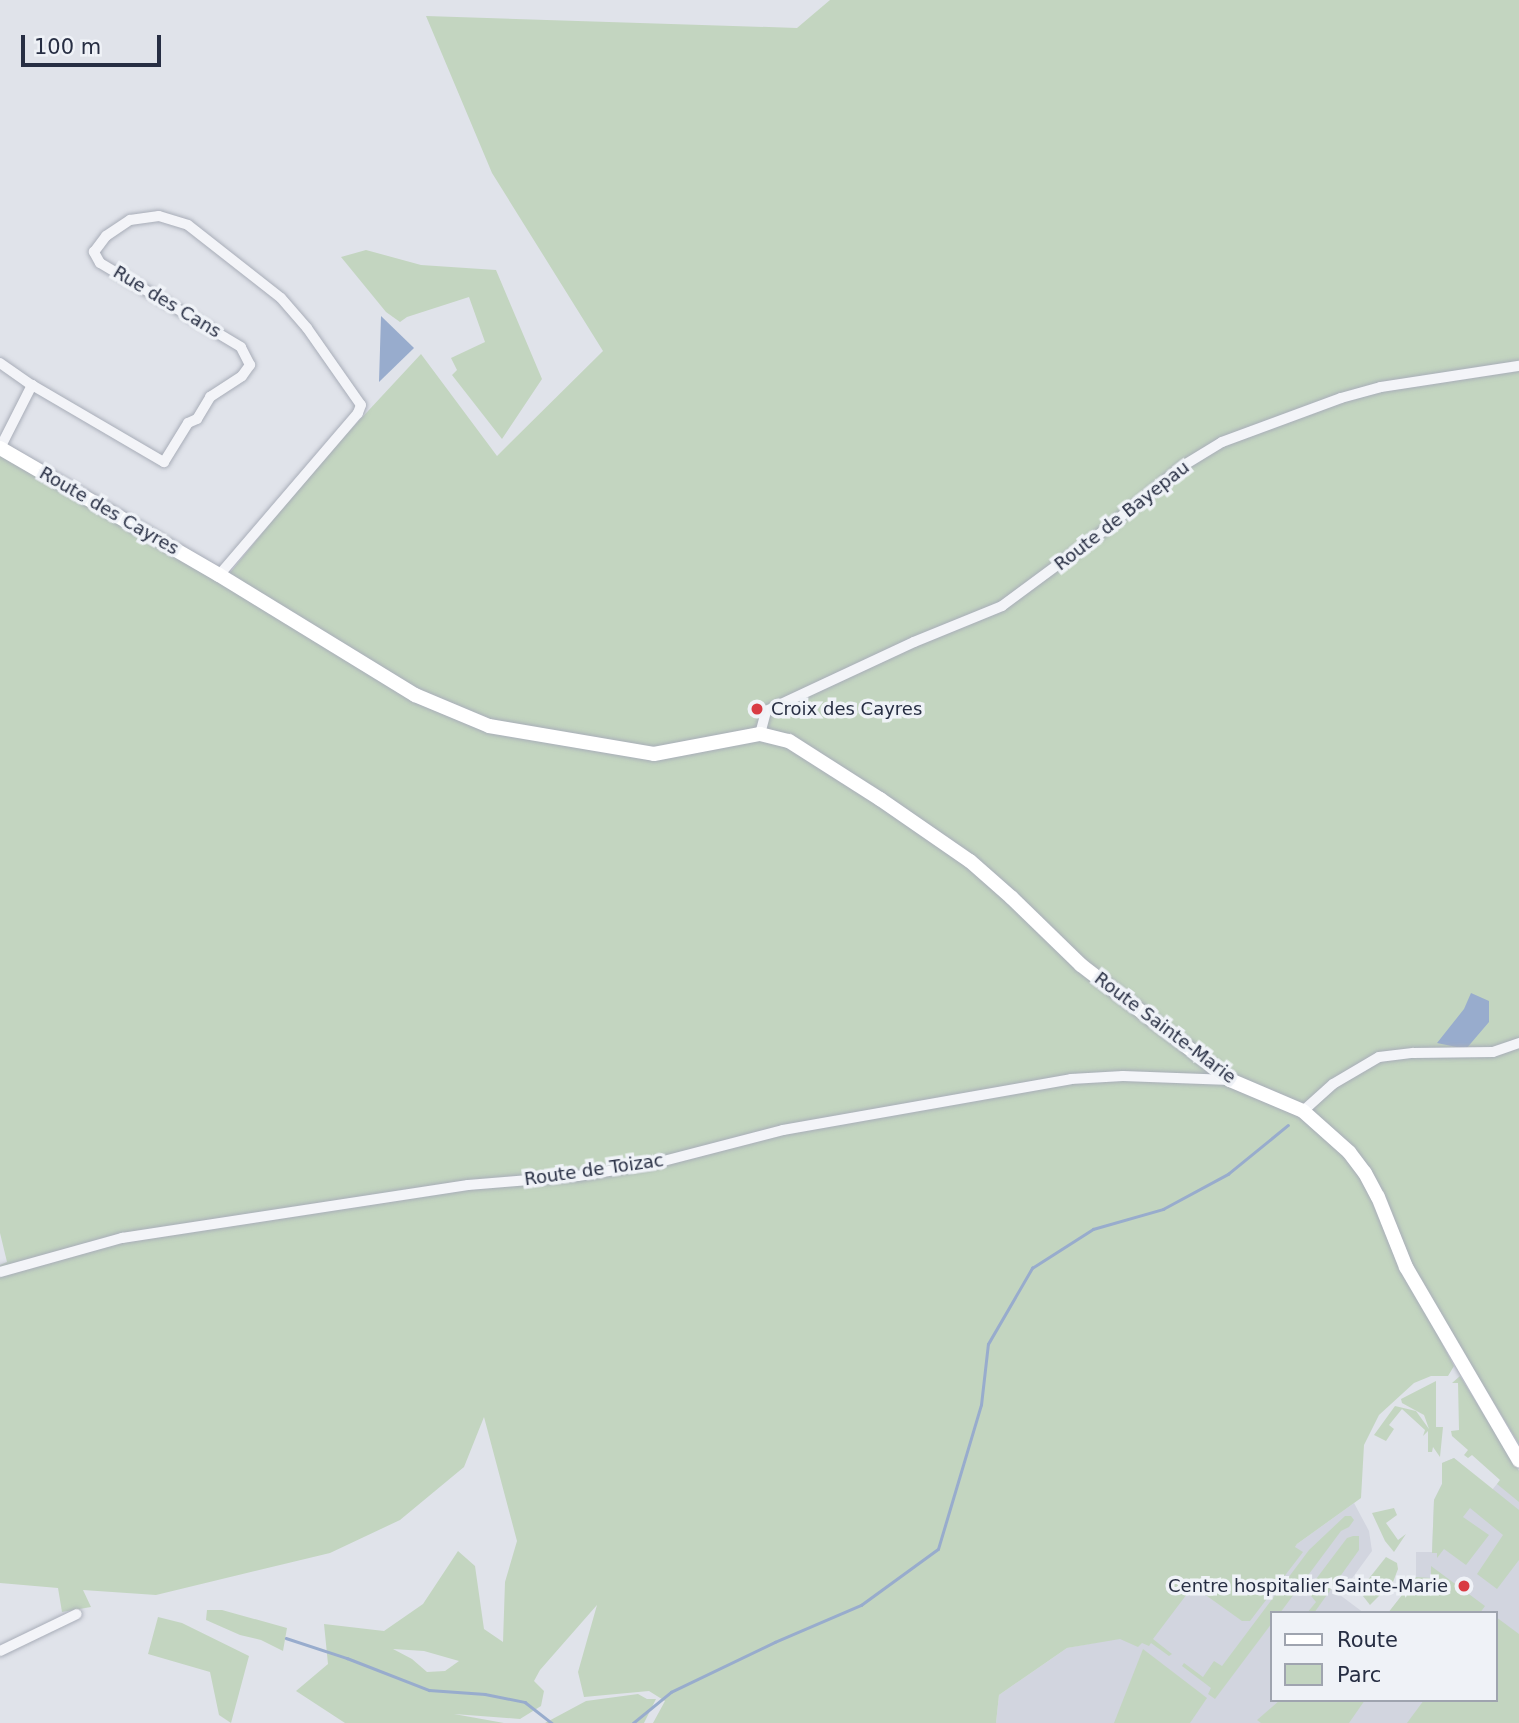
<!DOCTYPE html>
<html>
<head>
<meta charset="utf-8">
<style>
  body { margin:0 }
  #map { position:relative; width:1519px; height:1723px; overflow:hidden; background:#e0e3ea; font-family:"DejaVu Sans",sans-serif }
  div>[style] { position:absolute }
  .built>* { inset:0; background:#d2d5df }
  .green>* { inset:0; background:#c3d5c0 }
  .water>* { inset:0; background:#98accd }
  .stream>* { height:2.5px; margin:-1.25px; padding:0 1.25px; transform-origin:1.25px; border-radius:1.25px; background:#98accd }
  .roads { filter:drop-shadow(0 0 2px #a8adb8) drop-shadow(0 0 2px #a8adb8) }
  .street>* { height:10px; margin:-5px; padding:0 5px; transform-origin:5px; border-radius:5px; background:#f3f4f8 }
  .secondary>* { height:14px; margin:-7px; padding:0 7px; transform-origin:7px; border-radius:7px; background:#fff }
  .dots>* { width:19px; height:19px; translate:-50% -50%; box-sizing:border-box; border:4px solid #eff2f7; border-radius:50% }
  span { translate:-50% -50%; white-space:nowrap; text-align:center; line-height:1.15; -webkit-text-stroke:7px #eff2f7; paint-order:stroke }
  .street-label { font-size:18px; color:#272e43 }
  .poi-label { font-size:18px; color:#272e43 }
  .left { translate:0 -50%; text-align:left }
  .right { translate:-100% -50%; text-align:right }
  .legend { position:absolute; left:1270px; top:1611px; width:228px; height:91px; box-sizing:border-box; background:#eff2f7; border:2px solid #9fa4af; margin:0; padding:9px 12px; list-style:none; font-size:21px; color:#272e43 }
  .legend li { display:flex; align-items:center; gap:14px; height:35px }
  .legend b { width:35px; border:2px solid #9fa4af }
  .scale { position:absolute; left:21px; top:35px; width:140px; height:32px; box-sizing:border-box; border:4px solid #272e43; border-top:0; padding-left:9px; font-size:21px; line-height:24px; white-space:nowrap; color:#272e43; -webkit-text-stroke:5px #eff2f7; paint-order:stroke }
</style>
</head>
<body>
<div id="map">
  <div class="built">
    <div style="clip-path:polygon(1454px 1458px,1492px 1490px,1514px 1463px,1519px 1471px,1519px 1723px,996px 1723px,999px 1695px,1067px 1648px,1120px 1638px,1170px 1472px,1249px 1613px,1297px 1544px,1354px 1503px,1369px 1531px,1372px 1551px,1340px 1595px,1364px 1613px,1272px 1613px,1272px 1700px,1496px 1700px,1496px 1613px,1388px 1613px,1416px 1578px,1416px 1552px,1432px 1552px,1434px 1500px,1442px 1484px,1442px 1463px)"></div>
  </div>
  <div class="green">
    <div style="clip-path:polygon(evenodd,830px 0,1519px 0,1519px 1444px,1464px 1354px,1435px 1330px,1454px 1366px,1448px 1376px,1431px 1376px,1414px 1383px,1379px 1415px,1364px 1445px,1361px 1498px,1297px 1544px,1295px 1547px,1303px 1552px,1250px 1621px,1242px 1621px,1193px 1586px,1153px 1639px,1172px 1654px,1169px 1656px,1151px 1643px,1149px 1646px,1142px 1643px,1138px 1647px,1120px 1639px,1067px 1648px,999px 1695px,996px 1723px,653px 1723px,665px 1701px,649px 1691px,584px 1697px,578px 1672px,597px 1605px,540px 1670px,534px 1681px,544px 1691px,541px 1706px,520px 1719px,454px 1714px,504px 1723px,345px 1723px,296px 1691px,328px 1664px,324px 1624px,384px 1631px,423px 1604px,458px 1551px,475px 1566px,484px 1629px,503px 1642px,505px 1582px,517px 1541px,484px 1417px,464px 1467px,400px 1520px,330px 1553px,156px 1595px,83px 1590px,91px 1607px,62px 1612px,58px 1588px,0 1583px,0 1265px,7px 1262px,0 1233px,0 444px,229px 574px,316px 467px,421px 354px,497px 456px,603px 351px,492px 173px,426px 16px,797px 28px,830px 0,393px 1649px,424px 1651px,459px 1661px,445px 1671px,427px 1672px,412px 1659px,393px 1649px)"></div>
    <div style="clip-path:polygon(366px 250px,421px 265px,496px 270px,542px 379px,502px 439px,452px 375px,457px 370px,451px 358px,485px 342px,469px 297px,407px 317px,400px 322px,386px 312px,341px 257px)"></div>
    <div style="clip-path:polygon(1460px 1376px,1519px 1471px,1519px 1502px,1497px 1484px,1500px 1480px,1472px 1455px,1468px 1458px,1464px 1455px,1468px 1450px,1452px 1436px,1451px 1431px,1459px 1430px,1458px 1383px,1452px 1383px)"></div>
    <div style="clip-path:polygon(1436px 1381px,1436px 1427px,1443px 1427px,1440px 1457px,1433px 1447px,1432px 1452px,1428px 1452px,1428px 1431px,1423px 1436px,1425px 1430px,1402px 1409px,1389px 1425px,1394px 1429px,1386px 1441px,1374px 1435px,1395px 1406px,1416px 1411px,1429px 1429px,1424px 1415px,1402px 1403px,1401px 1399px)"></div>
    <div style="clip-path:polygon(1454px 1458px,1519px 1510px,1519px 1560px,1497px 1589px,1477px 1574px,1503px 1535px,1470px 1508px,1463px 1517px,1489px 1535px,1466px 1565px,1444px 1549px,1437px 1558px,1437px 1553px,1432px 1553px,1434px 1500px,1442px 1484px,1442px 1463px)"></div>
    <div style="clip-path:polygon(1394px 1508px,1397px 1515px,1386px 1523px,1398px 1540px,1406px 1534px,1394px 1552px,1385px 1541px,1372px 1513px)"></div>
    <div style="clip-path:polygon(1345px 1516px,1351px 1516px,1354px 1520px,1349px 1527px,1341px 1531px,1280px 1613px,1272px 1613px,1272px 1623px,1215px 1699px,1208px 1694px,1211px 1688px,1182px 1666px,1184px 1663px,1203px 1677px,1214px 1661px,1222px 1666px,1309px 1550px)"></div>
    <div style="clip-path:polygon(1353px 1536px,1359px 1536px,1359px 1550px,1314px 1613px,1307px 1613px,1316px 1602px,1307px 1591px,1347px 1538px)"></div>
    <div style="clip-path:polygon(1386px 1557px,1397px 1563px,1398px 1569px,1393px 1582px,1370px 1605px,1359px 1591px)"></div>
    <div style="clip-path:polygon(1431px 1566px,1485px 1606px,1480px 1613px,1388px 1613px,1416px 1577px,1431px 1578px)"></div>
    <div style="clip-path:polygon(207px 1610px,222px 1610px,287px 1628px,283px 1651px,261px 1640px,240px 1635px,206px 1620px)"></div>
    <div style="clip-path:polygon(158px 1617px,182px 1623px,249px 1656px,231px 1723px,219px 1715px,210px 1672px,148px 1654px)"></div>
    <div style="clip-path:polygon(1496px 1617px,1519px 1634px,1519px 1723px,1407px 1723px,1424px 1700px,1496px 1700px)"></div>
    <div style="clip-path:polygon(1143px 1649px,1207px 1698px,1190px 1723px,1114px 1723px)"></div>
    <div style="clip-path:polygon(638px 1694px,647px 1699px,656px 1699px,644px 1723px,545px 1723px,586px 1701px)"></div>
    <div style="clip-path:polygon(1280px 1700px,1365px 1700px,1349px 1723px,1261px 1723px,1257px 1720px)"></div>
  </div>
  <div class="water">
    <div style="clip-path:polygon(381px 316px,414px 348px,379px 382px)"></div>
    <div style="clip-path:polygon(1471px 993px,1489px 1001px,1489px 1022px,1466px 1049px,1437px 1043px,1464px 1009px)"></div>
  </div>
  <div class="stream">
    <div style="left:286px;top:1638px;width:64px;rotate:18.2deg"></div>
    <div style="left:347px;top:1658px;width:88px;rotate:21.3deg"></div>
    <div style="left:429px;top:1690px;width:56px;rotate:4.1deg"></div>
    <div style="left:485px;top:1694px;width:41px;rotate:11.3deg"></div>
    <div style="left:525px;top:1702px;width:34px;rotate:38deg"></div>
    <div style="left:633px;top:1723px;width:49px;rotate:-39.2deg"></div>
    <div style="left:671px;top:1692px;width:115px;rotate:-25.7deg"></div>
    <div style="left:775px;top:1642px;width:94px;rotate:-23.3deg"></div>
    <div style="left:861px;top:1605px;width:95px;rotate:-36deg"></div>
    <div style="left:938px;top:1549px;width:150px;rotate:-73.4deg"></div>
    <div style="left:981px;top:1405px;width:61px;rotate:-83.5deg"></div>
    <div style="left:988px;top:1344px;width:88px;rotate:-59.9deg"></div>
    <div style="left:1032px;top:1268px;width:72px;rotate:-32.6deg"></div>
    <div style="left:1093px;top:1229px;width:73px;rotate:-15.9deg"></div>
    <div style="left:1163px;top:1209px;width:74px;rotate:-28.3deg"></div>
    <div style="left:1228px;top:1174px;width:77px;rotate:-39.2deg"></div>
  </div>
  <div class="roads">
    <div class="street">
      <div style="left:0;top:363px;width:39px;rotate:35deg"></div>
      <div style="left:0;top:448px;width:71px;rotate:-63.1deg"></div>
      <div style="left:32px;top:385px;width:153px;rotate:30.3deg"></div>
      <div style="left:164px;top:462px;width:46px;rotate:-58.4deg"></div>
      <div style="left:188px;top:423px;width:10px;rotate:-24deg"></div>
      <div style="left:197px;top:419px;width:26px;rotate:-59deg"></div>
      <div style="left:210px;top:397px;width:38px;rotate:-33deg"></div>
      <div style="left:242px;top:376px;width:14px;rotate:-54deg"></div>
      <div style="left:250px;top:365px;width:20px;rotate:-117deg"></div>
      <div style="left:241px;top:347px;width:164px;rotate:-149.2deg"></div>
      <div style="left:100px;top:263px;width:13px;rotate:-119deg"></div>
      <div style="left:94px;top:252px;width:20px;rotate:-53deg"></div>
      <div style="left:106px;top:236px;width:29px;rotate:-34deg"></div>
      <div style="left:130px;top:220px;width:29px;rotate:-8deg"></div>
      <div style="left:159px;top:216px;width:30px;rotate:17deg"></div>
      <div style="left:188px;top:225px;width:118px;rotate:38.1deg"></div>
      <div style="left:281px;top:298px;width:40px;rotate:49deg"></div>
      <div style="left:307px;top:328px;width:94px;rotate:55deg"></div>
      <div style="left:361px;top:405px;width:9px;rotate:111deg"></div>
      <div style="left:358px;top:413px;width:213px;rotate:130.6deg"></div>
      <div style="left:760px;top:734px;width:24px;rotate:-75deg"></div>
      <div style="left:766px;top:711px;width:163px;rotate:-25deg"></div>
      <div style="left:914px;top:642px;width:95px;rotate:-22.2deg"></div>
      <div style="left:1002px;top:606px;width:124px;rotate:-36.5deg"></div>
      <div style="left:1102px;top:532px;width:102px;rotate:-39.4deg"></div>
      <div style="left:1181px;top:467px;width:48px;rotate:-31.4deg"></div>
      <div style="left:1222px;top:442px;width:127px;rotate:-20.3deg"></div>
      <div style="left:1341px;top:398px;width:41px;rotate:-15.4deg"></div>
      <div style="left:1381px;top:387px;width:140px;rotate:-8.7deg"></div>
      <div style="left:1303px;top:1111px;width:40px;rotate:-42deg"></div>
      <div style="left:1333px;top:1084px;width:53px;rotate:-30.4deg"></div>
      <div style="left:1379px;top:1057px;width:34px;rotate:-7deg"></div>
      <div style="left:1413px;top:1053px;width:80px;rotate:-0.7deg"></div>
      <div style="left:1493px;top:1052px;width:28px;rotate:-19deg"></div>
      <div style="left:0;top:1272px;width:127px;rotate:-15.6deg"></div>
      <div style="left:122px;top:1238px;width:350px;rotate:-8.7deg"></div>
      <div style="left:468px;top:1185px;width:110px;rotate:-4.7deg"></div>
      <div style="left:578px;top:1176px;width:75px;rotate:-9.2deg"></div>
      <div style="left:652px;top:1164px;width:135px;rotate:-14.5deg"></div>
      <div style="left:783px;top:1130px;width:292px;rotate:-10deg"></div>
      <div style="left:1071px;top:1079px;width:52px;rotate:-3.3deg"></div>
      <div style="left:1123px;top:1076px;width:107px;rotate:2.1deg"></div>
      <div style="left:0;top:1651px;width:85px;rotate:-25.7deg"></div>
    </div>
    <div class="secondary">
      <div style="left:0;top:448px;width:253px;rotate:30.1deg"></div>
      <div style="left:219px;top:575px;width:230px;rotate:31.5deg"></div>
      <div style="left:415px;top:695px;width:80px;rotate:22.7deg"></div>
      <div style="left:489px;top:726px;width:167px;rotate:9.6deg"></div>
      <div style="left:654px;top:754px;width:108px;rotate:-10.7deg"></div>
      <div style="left:760px;top:734px;width:30px;rotate:14deg"></div>
      <div style="left:789px;top:741px;width:108px;rotate:32.5deg"></div>
      <div style="left:880px;top:799px;width:109px;rotate:34.6deg"></div>
      <div style="left:970px;top:861px;width:56px;rotate:41.4deg"></div>
      <div style="left:1012px;top:898px;width:96px;rotate:44.2deg"></div>
      <div style="left:1081px;top:965px;width:188px;rotate:37.7deg"></div>
      <div style="left:1230px;top:1080px;width:79px;rotate:23deg"></div>
      <div style="left:1303px;top:1111px;width:62px;rotate:41.7deg"></div>
      <div style="left:1349px;top:1152px;width:26px;rotate:53deg"></div>
      <div style="left:1365px;top:1173px;width:27px;rotate:62deg"></div>
      <div style="left:1378px;top:1197px;width:75px;rotate:68.2deg"></div>
      <div style="left:1406px;top:1267px;width:224px;rotate:59.7deg"></div>
    </div>
  </div>
  <div class="dots">
    <div style="left:757px;top:709px;background:#d93b43"></div>
    <div style="left:1464px;top:1586px;background:#d93b43"></div>
  </div>
  <div class="street-label">
    <span style="left:167px;top:302px;rotate:31deg">Rue des Cans</span>
    <span style="left:109px;top:511px;rotate:30deg">Route des Cayres</span>
    <span style="left:1122px;top:516px;rotate:-38deg">Route de Bayepau</span>
    <span style="left:1165px;top:1028px;rotate:37deg">Route Sainte-Marie</span>
    <span style="left:594px;top:1170px;rotate:-8deg">Route de Toizac</span>
  </div>
  <div class="poi-label">
    <span class="left" style="left:771px;top:709px">Croix des Cayres</span>
    <span class="right" style="left:1448px;top:1586px">Centre hospitalier Sainte-Marie</span>
  </div>
  <ul class="legend">
  <li><b style="height:9px;background:#fff"></b>Route</li>
  <li><b style="height:19px;background:#c3d5c0"></b>Parc</li>
  </ul>
  <div class="scale">100 m</div>
</div>
</body>
</html>
